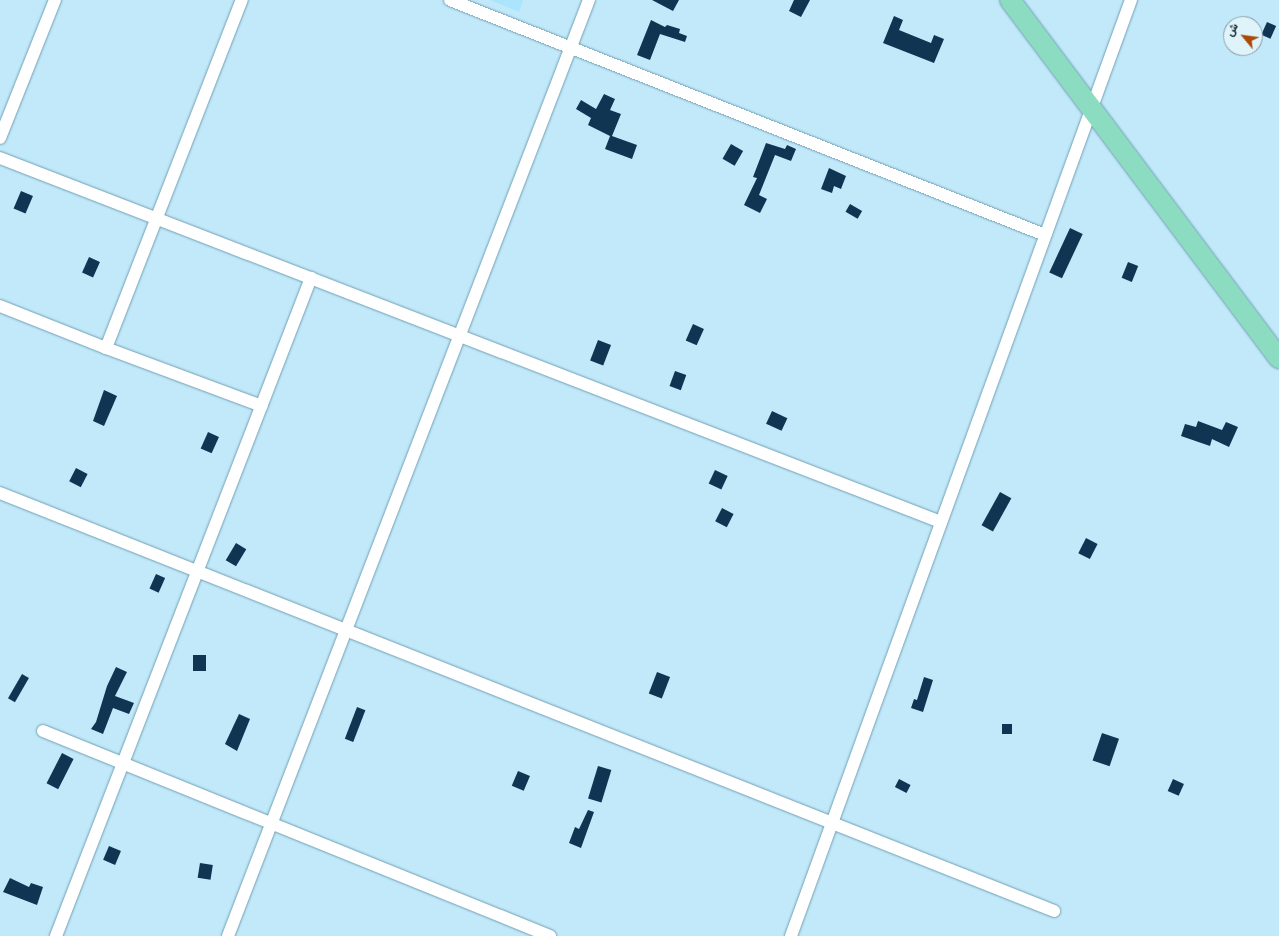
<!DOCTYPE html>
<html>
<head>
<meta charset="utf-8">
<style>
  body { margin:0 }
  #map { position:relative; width:1279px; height:936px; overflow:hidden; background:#c2e9fa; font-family:Georgia,Vazirmatn,serif }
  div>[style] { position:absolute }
  .built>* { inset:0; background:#aae4fd }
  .building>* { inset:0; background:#103552; transform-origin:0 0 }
  .roads { filter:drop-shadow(0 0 1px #71a0b4) drop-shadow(0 0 1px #71a0b4) }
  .street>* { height:12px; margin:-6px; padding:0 6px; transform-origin:6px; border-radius:6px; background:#fff }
  .primary>* { height:20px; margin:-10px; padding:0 10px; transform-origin:10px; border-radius:10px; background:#8cdcc1 }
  span { translate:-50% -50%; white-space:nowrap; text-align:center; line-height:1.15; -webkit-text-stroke:4px #dff3fb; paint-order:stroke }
  .north { position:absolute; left:1223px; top:16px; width:40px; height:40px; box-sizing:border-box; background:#dff3fb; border:1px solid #889ba3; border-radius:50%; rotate:299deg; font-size:11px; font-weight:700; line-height:16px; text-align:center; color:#05181f }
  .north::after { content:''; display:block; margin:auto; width:14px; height:18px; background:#ab4909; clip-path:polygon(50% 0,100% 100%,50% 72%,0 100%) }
</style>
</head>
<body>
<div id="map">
  <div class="built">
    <div style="clip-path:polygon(490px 0,523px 0,519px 12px)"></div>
  </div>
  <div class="building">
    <div style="clip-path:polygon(652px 0,679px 0,673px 11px)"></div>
    <div style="clip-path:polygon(794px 0,810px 0,801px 17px,789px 11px)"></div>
    <div style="clip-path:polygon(894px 16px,903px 20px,899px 30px,931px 43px,934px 35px,944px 39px,934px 63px,883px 43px)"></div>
    <div style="clip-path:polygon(651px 20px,665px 27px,667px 25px,680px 29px,679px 33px,687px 36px,685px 42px,660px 34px,650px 60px,637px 55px)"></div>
    <div style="left:1267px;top:22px;width:10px;height:14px;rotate:24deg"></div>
    <div style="clip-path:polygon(604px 94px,615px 99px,610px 110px,621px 114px,612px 136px,637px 145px,632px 159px,605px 149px,610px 136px,588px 125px,591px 118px,576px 109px,581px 100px,596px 109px)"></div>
    <div style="clip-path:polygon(766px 143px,785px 149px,787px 145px,796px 149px,791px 161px,775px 155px,759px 195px,767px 199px,760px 213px,744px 205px,757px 178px,753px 177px)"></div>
    <div style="left:731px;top:144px;width:14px;height:17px;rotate:30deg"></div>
    <div style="clip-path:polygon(829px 168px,846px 176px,841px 189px,834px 186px,832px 193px,821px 189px)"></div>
    <div style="left:21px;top:191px;width:13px;height:19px;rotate:23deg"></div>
    <div style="left:850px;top:204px;width:14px;height:9px;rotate:30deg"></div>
    <div style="left:1070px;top:228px;width:14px;height:49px;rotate:25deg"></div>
    <div style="left:89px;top:257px;width:12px;height:17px;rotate:24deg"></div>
    <div style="left:1128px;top:262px;width:11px;height:17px;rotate:22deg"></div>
    <div style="left:693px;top:324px;width:12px;height:18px;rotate:24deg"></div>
    <div style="left:598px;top:340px;width:14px;height:22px;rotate:21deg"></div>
    <div style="left:675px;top:371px;width:12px;height:16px;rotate:20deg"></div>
    <div style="clip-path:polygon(104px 390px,117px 396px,104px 426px,93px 421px)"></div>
    <div style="left:772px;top:411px;width:17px;height:14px;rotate:25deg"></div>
    <div style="clip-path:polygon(1198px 421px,1222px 430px,1226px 422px,1238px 427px,1229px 447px,1212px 439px,1210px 446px,1181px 436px,1185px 424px,1196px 427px)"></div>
    <div style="left:208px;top:432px;width:12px;height:18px;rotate:24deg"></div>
    <div style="left:76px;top:468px;width:13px;height:15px;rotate:27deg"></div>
    <div style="left:715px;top:470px;width:14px;height:15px;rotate:25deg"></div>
    <div style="left:1000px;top:492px;width:13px;height:38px;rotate:29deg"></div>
    <div style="left:722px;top:508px;width:13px;height:15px;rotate:27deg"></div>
    <div style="left:1086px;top:538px;width:13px;height:17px;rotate:27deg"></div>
    <div style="left:236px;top:543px;width:12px;height:20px;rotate:31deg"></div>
    <div style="left:156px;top:574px;width:10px;height:16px;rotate:24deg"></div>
    <div style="left:193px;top:655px;width:13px;height:16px"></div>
    <div style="clip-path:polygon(116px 667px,127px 672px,115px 696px,134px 703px,129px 714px,113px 708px,103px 734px,91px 729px,96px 722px,107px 686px)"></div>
    <div style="left:657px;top:672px;width:14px;height:23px;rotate:21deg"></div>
    <div style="left:22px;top:674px;width:8px;height:28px;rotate:30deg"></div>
    <div style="clip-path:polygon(924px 677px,933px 680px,923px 712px,911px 708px,914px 699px,917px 700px)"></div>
    <div style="left:357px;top:707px;width:9px;height:34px;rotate:21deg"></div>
    <div style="clip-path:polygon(239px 714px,250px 719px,237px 751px,225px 744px)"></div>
    <div style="left:1002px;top:724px;width:10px;height:10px"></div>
    <div style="left:1102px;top:733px;width:18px;height:29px;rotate:19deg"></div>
    <div style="left:62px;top:753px;width:13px;height:34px;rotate:27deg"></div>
    <div style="left:598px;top:766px;width:14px;height:34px;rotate:17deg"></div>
    <div style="left:518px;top:771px;width:13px;height:16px;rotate:23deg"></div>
    <div style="left:899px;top:779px;width:13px;height:9px;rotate:27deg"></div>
    <div style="left:1173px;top:779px;width:12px;height:13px;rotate:24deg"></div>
    <div style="clip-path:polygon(588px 810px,594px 812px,581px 848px,569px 843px,575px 827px,579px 829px)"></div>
    <div style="left:109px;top:846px;width:13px;height:15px;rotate:23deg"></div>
    <div style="left:200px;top:863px;width:13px;height:15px;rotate:9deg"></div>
    <div style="clip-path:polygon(10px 878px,29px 887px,31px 883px,43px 887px,37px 905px,3px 892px)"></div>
  </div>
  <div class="roads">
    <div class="street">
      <div style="left:450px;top:0;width:640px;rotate:21.55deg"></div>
      <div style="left:0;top:138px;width:149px;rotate:-68.3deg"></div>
      <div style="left:0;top:158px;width:1009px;rotate:21.15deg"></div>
      <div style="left:0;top:306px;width:114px;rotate:21.6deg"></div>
      <div style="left:106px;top:348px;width:166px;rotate:20.4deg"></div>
      <div style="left:106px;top:348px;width:374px;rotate:-68.7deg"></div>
      <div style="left:0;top:493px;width:1134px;rotate:21.63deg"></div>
      <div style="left:43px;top:731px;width:547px;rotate:22.02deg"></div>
      <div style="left:56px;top:936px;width:706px;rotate:-68.82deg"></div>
      <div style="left:228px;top:936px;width:1003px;rotate:-68.91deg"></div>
      <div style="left:791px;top:936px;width:996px;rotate:-70.04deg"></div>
    </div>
    <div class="primary">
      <div style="left:1010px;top:0;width:448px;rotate:53.1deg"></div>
    </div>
  </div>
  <div class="north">ش</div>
</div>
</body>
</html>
